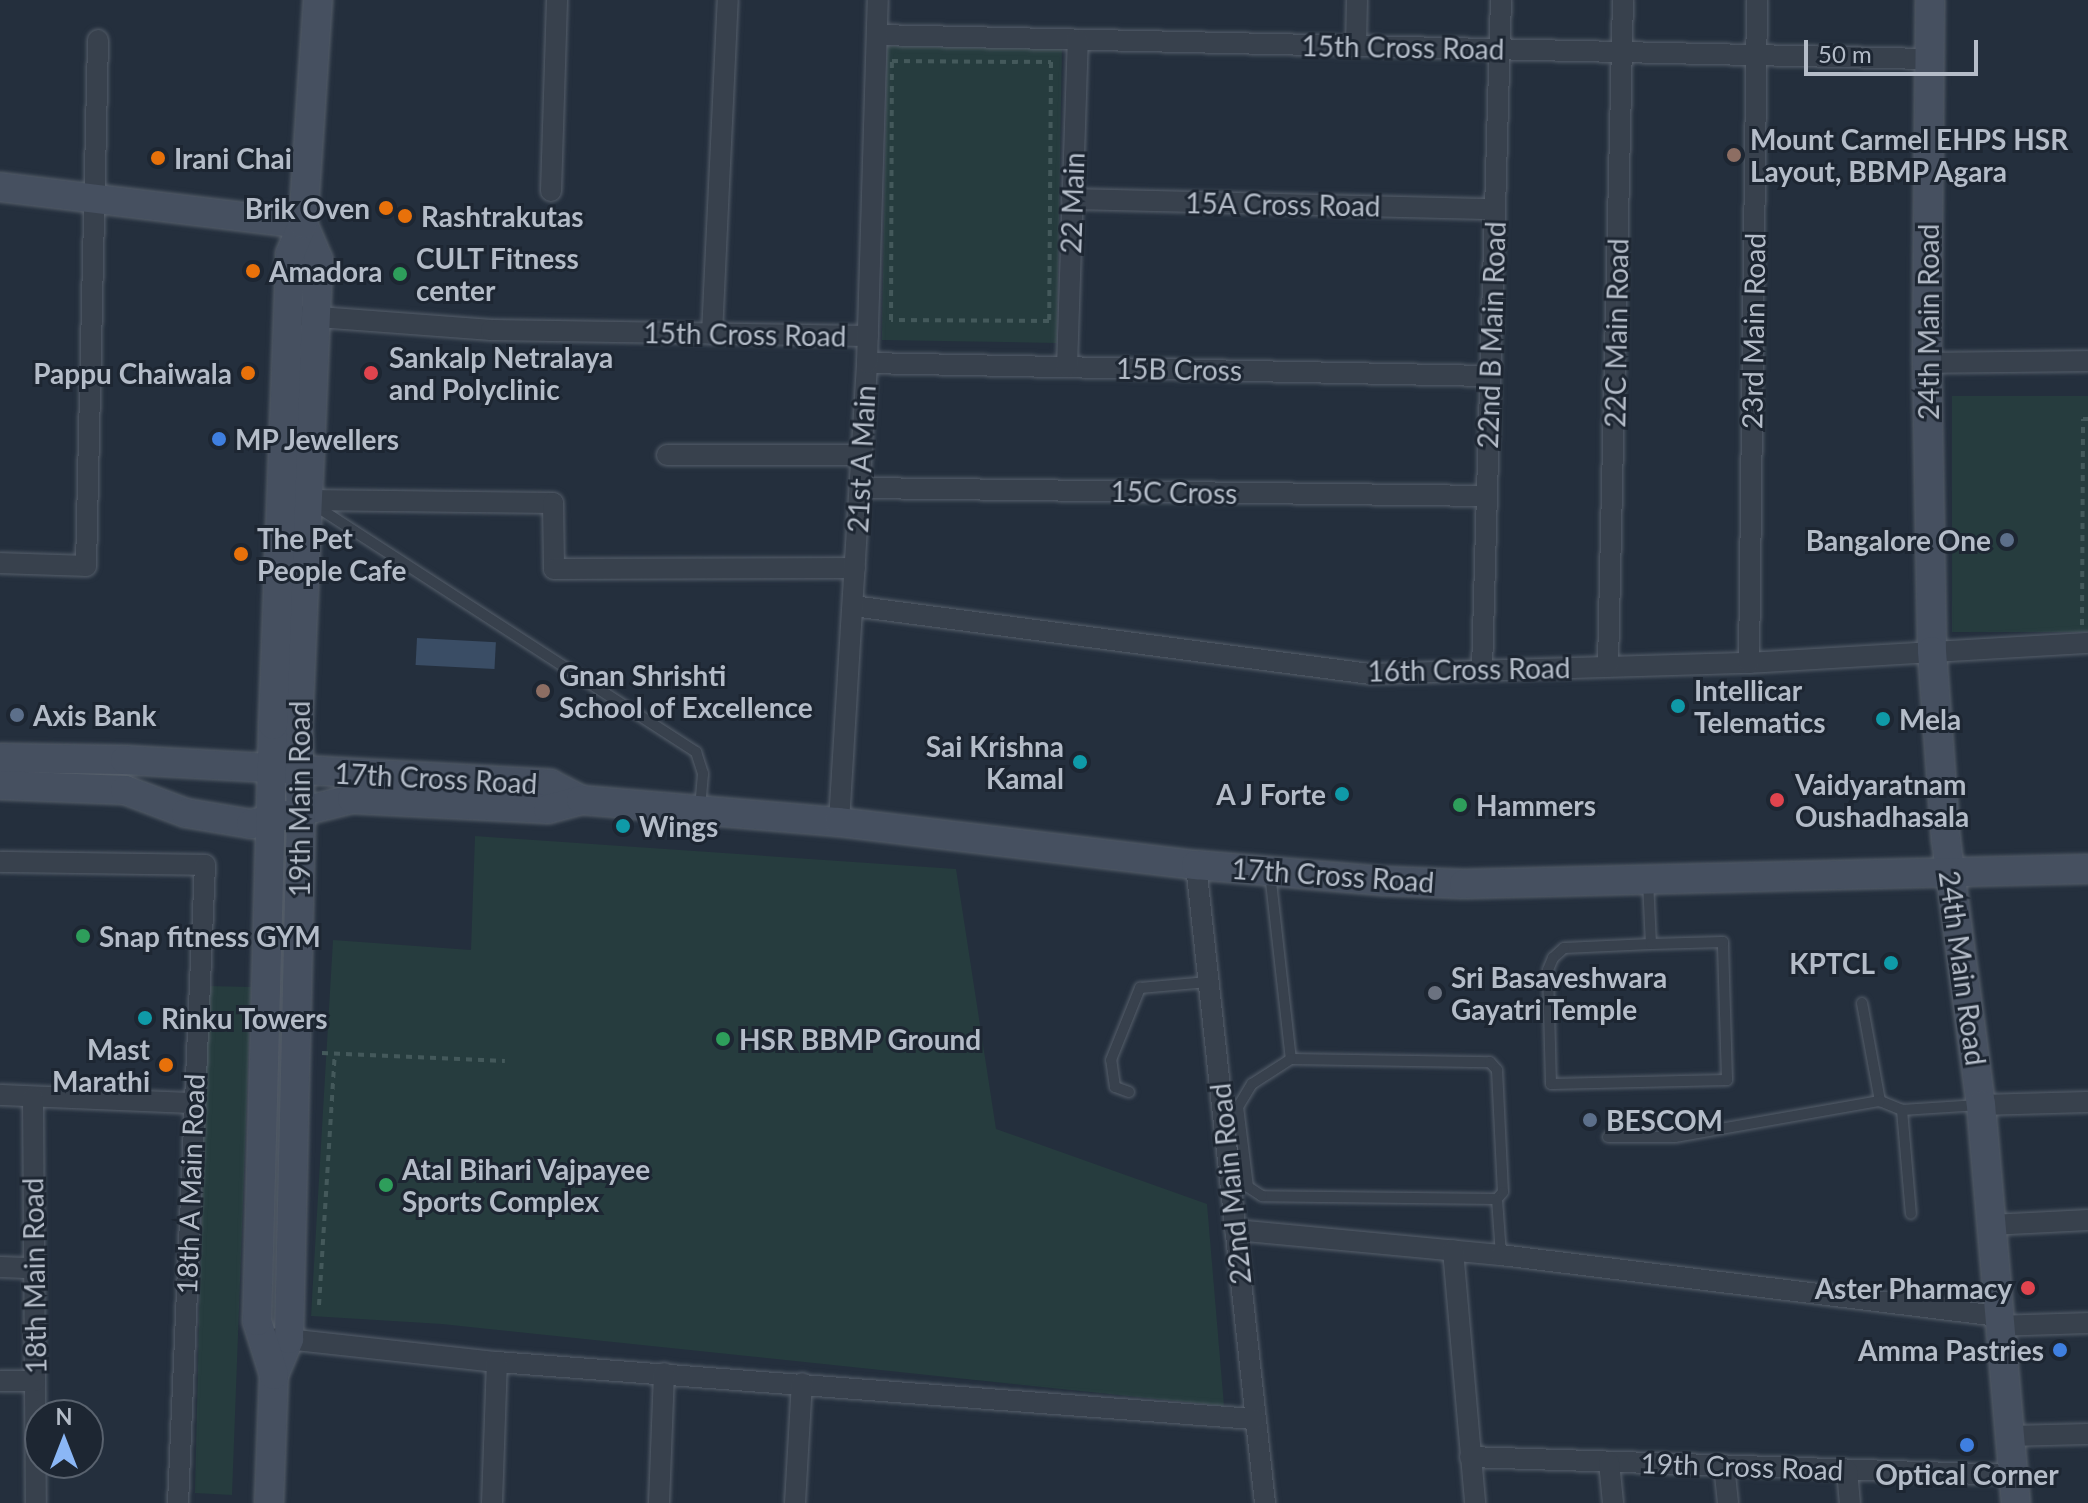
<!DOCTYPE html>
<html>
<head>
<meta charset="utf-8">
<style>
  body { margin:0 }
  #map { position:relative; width:2088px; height:1503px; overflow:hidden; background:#242f3d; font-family:Lato,sans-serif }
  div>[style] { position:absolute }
  .green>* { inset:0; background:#263c3e; transform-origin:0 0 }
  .water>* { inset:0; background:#3a4d65; transform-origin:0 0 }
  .path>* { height:4px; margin-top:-2px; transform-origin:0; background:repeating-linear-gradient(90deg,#44595b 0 6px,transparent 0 12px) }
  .roads { filter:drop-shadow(0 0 2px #565f6b) drop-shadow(0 0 2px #565f6b) }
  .lane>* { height:10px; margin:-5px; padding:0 5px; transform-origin:5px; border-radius:5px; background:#38414d }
  .street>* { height:20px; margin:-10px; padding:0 10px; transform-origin:10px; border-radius:10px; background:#38414d }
  .secondary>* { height:28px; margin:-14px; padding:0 14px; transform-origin:14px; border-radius:14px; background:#465060 }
  .dots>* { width:22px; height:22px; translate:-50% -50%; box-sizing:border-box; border:4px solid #1d2632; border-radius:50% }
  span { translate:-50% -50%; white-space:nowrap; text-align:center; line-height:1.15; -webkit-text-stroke:6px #1d2632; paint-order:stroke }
  .street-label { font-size:28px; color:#b4bcc8 }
  .poi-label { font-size:28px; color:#b4bcc8; font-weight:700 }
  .left { translate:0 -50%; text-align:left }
  .right { translate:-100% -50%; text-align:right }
  .north { position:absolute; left:24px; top:1399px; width:80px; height:80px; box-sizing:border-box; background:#1d2632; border:2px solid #59626e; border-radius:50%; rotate:0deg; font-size:22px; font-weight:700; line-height:32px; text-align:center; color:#b4bcc8 }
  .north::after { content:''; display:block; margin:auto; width:28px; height:36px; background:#8bb7f6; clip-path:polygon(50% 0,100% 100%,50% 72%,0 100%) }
  .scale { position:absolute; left:1804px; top:40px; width:174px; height:36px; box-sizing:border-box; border:4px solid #b4bcc8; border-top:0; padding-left:10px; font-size:24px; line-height:28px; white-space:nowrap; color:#b4bcc8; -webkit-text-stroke:6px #1d2632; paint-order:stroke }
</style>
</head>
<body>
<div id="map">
  <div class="green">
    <div style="left:887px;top:46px;width:175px;height:294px;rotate:1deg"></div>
    <div style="left:1952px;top:396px;width:136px;height:236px"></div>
    <div style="clip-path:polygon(475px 836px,956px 869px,996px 1129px,1207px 1204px,1224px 1406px,442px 1324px,311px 1316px,333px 940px,471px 950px)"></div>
    <div style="clip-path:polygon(207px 986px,251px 987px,232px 1495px,195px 1493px)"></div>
  </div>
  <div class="water">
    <div style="left:417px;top:638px;width:79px;height:27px;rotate:3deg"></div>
  </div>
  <div class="path">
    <div style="left:892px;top:61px;width:159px;rotate:0.4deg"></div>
    <div style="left:1051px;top:62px;width:259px;rotate:90.4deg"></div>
    <div style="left:1049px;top:321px;width:158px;rotate:-179.6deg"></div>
    <div style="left:891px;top:320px;width:259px;rotate:-89.8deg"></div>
    <div style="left:1954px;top:546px;width:26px"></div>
    <div style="left:2082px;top:625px;width:206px;rotate:-89.7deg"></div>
    <div style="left:2083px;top:419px;width:5px"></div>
    <div style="left:322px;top:1053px;width:183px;rotate:2.5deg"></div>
    <div style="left:319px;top:1305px;width:252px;rotate:-86.4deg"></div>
  </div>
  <div class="roads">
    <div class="lane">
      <div style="left:311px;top:503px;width:459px;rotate:32.9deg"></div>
      <div style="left:696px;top:752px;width:23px;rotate:72deg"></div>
      <div style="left:703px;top:774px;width:34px;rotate:95deg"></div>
      <div style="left:1270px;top:873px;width:187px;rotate:83.6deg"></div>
      <div style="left:1291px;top:1059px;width:199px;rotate:0.9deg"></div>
      <div style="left:1490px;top:1062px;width:11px;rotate:49deg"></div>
      <div style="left:1497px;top:1070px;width:122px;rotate:87.2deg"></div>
      <div style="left:1503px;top:1192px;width:9px;rotate:131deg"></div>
      <div style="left:1497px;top:1199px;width:235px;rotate:-179.3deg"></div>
      <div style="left:1262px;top:1196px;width:17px;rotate:-147deg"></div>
      <div style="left:1248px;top:1187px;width:81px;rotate:-97.1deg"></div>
      <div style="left:1238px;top:1107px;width:27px;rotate:-59deg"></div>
      <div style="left:1252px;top:1084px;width:46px;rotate:-32.7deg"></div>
      <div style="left:1648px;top:881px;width:63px;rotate:87.3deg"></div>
      <div style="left:1651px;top:944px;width:87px;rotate:177.4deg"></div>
      <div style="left:1564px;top:948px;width:15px;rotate:138deg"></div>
      <div style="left:1553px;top:958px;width:13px;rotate:113deg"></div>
      <div style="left:1548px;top:970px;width:114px;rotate:88.5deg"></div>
      <div style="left:1551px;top:1084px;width:176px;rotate:-1.3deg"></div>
      <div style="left:1727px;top:1080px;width:138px;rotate:-91.7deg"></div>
      <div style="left:1723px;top:942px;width:72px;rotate:178.4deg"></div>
      <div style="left:1862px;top:1003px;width:100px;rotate:79.6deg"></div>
      <div style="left:1880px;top:1101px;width:24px;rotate:22deg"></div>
      <div style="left:1902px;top:1110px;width:77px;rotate:-3.7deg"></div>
      <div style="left:1129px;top:1092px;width:15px;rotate:-160deg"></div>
      <div style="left:1115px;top:1087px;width:27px;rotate:-98deg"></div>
      <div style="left:1111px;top:1060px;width:78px;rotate:-68.1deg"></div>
      <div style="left:1140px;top:988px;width:68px;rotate:-5deg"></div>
      <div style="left:1902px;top:1110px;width:104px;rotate:85.1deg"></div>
      <div style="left:1608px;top:1137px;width:67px"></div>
      <div style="left:1675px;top:1137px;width:208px;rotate:-10deg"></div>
      <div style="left:1497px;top:1199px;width:56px;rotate:85.9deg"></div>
    </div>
    <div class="street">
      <div style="left:877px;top:35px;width:1053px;rotate:1.31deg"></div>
      <div style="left:1356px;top:46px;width:46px;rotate:-88.8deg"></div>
      <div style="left:551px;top:191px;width:191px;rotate:-88.2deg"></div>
      <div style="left:1072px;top:199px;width:423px;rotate:1.4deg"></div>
      <div style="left:305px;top:316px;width:187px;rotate:4.3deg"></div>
      <div style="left:491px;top:330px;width:377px;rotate:0.9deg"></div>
      <div style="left:712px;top:334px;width:334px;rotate:-87.3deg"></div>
      <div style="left:867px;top:363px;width:623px;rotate:1.2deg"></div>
      <div style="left:1927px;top:363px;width:161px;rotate:-0.7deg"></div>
      <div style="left:1067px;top:367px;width:327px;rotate:-88.1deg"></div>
      <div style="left:667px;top:455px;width:195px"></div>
      <div style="left:861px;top:488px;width:626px;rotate:0.73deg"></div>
      <div style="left:306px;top:500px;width:247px;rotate:0.7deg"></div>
      <div style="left:553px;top:503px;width:66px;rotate:89.1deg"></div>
      <div style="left:554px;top:569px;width:301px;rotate:-0.2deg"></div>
      <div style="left:0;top:563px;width:86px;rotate:2deg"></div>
      <div style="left:86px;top:566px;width:526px;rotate:-88.69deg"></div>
      <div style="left:853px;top:606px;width:521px;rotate:7.49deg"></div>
      <div style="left:1370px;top:674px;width:379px;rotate:-1.7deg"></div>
      <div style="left:1749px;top:663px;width:340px;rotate:-3.4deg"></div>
      <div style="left:1749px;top:663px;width:663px;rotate:-89.31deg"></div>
      <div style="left:1608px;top:665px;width:665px;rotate:-88.71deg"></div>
      <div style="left:1482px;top:670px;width:670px;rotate:-88.38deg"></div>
      <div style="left:839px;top:822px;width:460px;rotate:-86.5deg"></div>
      <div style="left:867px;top:363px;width:363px;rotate:-88.3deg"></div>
      <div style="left:0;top:862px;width:205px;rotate:0.8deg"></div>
      <div style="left:205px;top:865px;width:639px;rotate:92.42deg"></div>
      <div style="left:1196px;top:865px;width:642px;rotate:83.83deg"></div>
      <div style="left:0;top:1095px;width:192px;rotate:2.4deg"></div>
      <div style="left:33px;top:1097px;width:406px;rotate:89.6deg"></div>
      <div style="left:1981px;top:1105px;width:107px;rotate:-1.6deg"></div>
      <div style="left:1991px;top:1225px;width:97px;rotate:-3deg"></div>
      <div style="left:1235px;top:1230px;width:267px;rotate:5.4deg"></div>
      <div style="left:1501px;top:1255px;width:499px;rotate:7deg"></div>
      <div style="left:1453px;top:1250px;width:254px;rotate:85deg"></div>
      <div style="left:0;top:1267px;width:33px;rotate:2deg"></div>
      <div style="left:1997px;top:1326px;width:91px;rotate:-1.9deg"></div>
      <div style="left:278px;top:1338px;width:220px;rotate:6.3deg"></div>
      <div style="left:497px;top:1362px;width:759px;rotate:4.31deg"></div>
      <div style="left:0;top:1381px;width:35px"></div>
      <div style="left:2009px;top:1436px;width:79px;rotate:-1.5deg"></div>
      <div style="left:1470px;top:1457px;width:544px;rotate:1.9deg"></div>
      <div style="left:1609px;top:1462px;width:41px;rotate:84.4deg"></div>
      <div style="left:1724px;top:1465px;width:38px;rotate:84deg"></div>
      <div style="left:1847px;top:1470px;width:33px;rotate:85deg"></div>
      <div style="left:492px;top:1503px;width:141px;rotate:-88deg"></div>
      <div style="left:659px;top:1503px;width:130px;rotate:-87.8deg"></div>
      <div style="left:795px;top:1503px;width:120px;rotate:-86.7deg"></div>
    </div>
    <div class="secondary">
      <div style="left:1930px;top:0;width:363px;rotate:90.5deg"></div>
      <div style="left:1927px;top:363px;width:288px;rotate:89deg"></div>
      <div style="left:1932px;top:651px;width:190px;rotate:85.8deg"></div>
      <div style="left:1946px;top:840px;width:267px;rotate:82.5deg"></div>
      <div style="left:1981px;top:1105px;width:400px;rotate:85deg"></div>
      <div style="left:0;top:187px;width:305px;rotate:7deg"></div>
      <div style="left:0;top:758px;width:125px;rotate:0.9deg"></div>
      <div style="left:125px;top:760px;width:426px;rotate:3.2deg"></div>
      <div style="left:550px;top:784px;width:35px;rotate:27deg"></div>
      <div style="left:0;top:785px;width:125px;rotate:2.3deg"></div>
      <div style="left:125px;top:790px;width:65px;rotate:20.7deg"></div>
      <div style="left:186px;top:813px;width:66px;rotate:9.6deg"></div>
      <div style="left:251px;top:824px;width:104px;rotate:-13.9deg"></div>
      <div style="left:352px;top:799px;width:196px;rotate:2.9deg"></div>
      <div style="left:548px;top:809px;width:34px;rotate:-15deg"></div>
      <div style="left:581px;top:800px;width:259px;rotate:4.9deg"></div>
      <div style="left:839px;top:822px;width:360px;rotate:6.9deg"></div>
      <div style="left:1196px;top:865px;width:189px;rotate:4.9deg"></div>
      <div style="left:1384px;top:881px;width:80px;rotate:2.1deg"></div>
      <div style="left:1464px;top:884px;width:624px;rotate:-1.38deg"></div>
      <div style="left:274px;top:1375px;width:39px;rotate:-67deg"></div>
      <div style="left:289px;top:1339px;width:525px;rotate:-88.69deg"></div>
      <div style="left:301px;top:814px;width:88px;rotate:-92deg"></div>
      <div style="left:298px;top:726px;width:467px;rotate:-87.5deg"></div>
      <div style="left:318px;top:259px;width:38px;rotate:-113deg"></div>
      <div style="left:269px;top:1503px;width:128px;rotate:-87.8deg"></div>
      <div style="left:274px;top:1375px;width:57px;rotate:-107.5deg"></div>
      <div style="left:257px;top:1321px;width:596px;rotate:-88.46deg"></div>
      <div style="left:273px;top:725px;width:471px;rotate:-87.9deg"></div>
      <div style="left:290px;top:254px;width:33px;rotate:-67deg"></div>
      <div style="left:303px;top:224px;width:225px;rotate:-86.2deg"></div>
    </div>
  </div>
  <div class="dots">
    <div style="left:1734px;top:155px;background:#8d6e63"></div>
    <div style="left:158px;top:158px;background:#e8710a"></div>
    <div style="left:386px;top:208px;background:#e8710a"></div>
    <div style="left:405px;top:216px;background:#e8710a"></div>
    <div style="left:253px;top:271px;background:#e8710a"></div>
    <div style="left:400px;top:274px;background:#2e9e5b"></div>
    <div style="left:248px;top:373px;background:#e8710a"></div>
    <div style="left:371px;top:373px;background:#e0444e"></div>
    <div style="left:219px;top:439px;background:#3f7fe0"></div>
    <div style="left:2007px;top:540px;background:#5c6f8a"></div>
    <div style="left:241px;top:554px;background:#e8710a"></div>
    <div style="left:543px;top:691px;background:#8d6e63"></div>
    <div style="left:1678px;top:706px;background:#0f9aa8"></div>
    <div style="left:17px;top:715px;background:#5c6f8a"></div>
    <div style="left:1883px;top:719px;background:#0f9aa8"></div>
    <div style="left:1080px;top:762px;background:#0f9aa8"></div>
    <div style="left:1342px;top:794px;background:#0f9aa8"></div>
    <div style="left:1777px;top:800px;background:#e0444e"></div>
    <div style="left:1460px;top:805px;background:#2e9e5b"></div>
    <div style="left:623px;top:826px;background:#0f9aa8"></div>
    <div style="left:83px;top:936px;background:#2e9e5b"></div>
    <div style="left:1891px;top:963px;background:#0f9aa8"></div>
    <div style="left:1435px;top:993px;background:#6b7280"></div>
    <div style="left:145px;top:1018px;background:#0f9aa8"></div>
    <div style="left:723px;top:1039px;background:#2e9e5b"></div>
    <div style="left:166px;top:1065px;background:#e8710a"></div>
    <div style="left:1590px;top:1120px;background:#5c6f8a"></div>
    <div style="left:386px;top:1185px;background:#2e9e5b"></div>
    <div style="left:2028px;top:1288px;background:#e0444e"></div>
    <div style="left:2060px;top:1350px;background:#3f7fe0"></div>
    <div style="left:1967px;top:1445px;background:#3f7fe0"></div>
  </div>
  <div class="street-label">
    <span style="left:1403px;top:47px;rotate:1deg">15th Cross Road</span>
    <span style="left:1072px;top:203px;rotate:-88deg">22 Main</span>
    <span style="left:1283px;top:204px;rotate:1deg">15A Cross Road</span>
    <span style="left:1928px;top:322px;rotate:-90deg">24th Main Road</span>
    <span style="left:1753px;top:331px;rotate:-89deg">23rd Main Road</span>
    <span style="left:1616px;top:333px;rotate:-89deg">22C Main Road</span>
    <span style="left:745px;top:334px;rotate:1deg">15th Cross Road</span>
    <span style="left:1491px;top:335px;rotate:-88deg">22nd B Main Road</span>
    <span style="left:1179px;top:369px;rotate:1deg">15B Cross</span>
    <span style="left:861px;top:459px;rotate:-87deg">21st A Main</span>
    <span style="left:1174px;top:492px;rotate:1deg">15C Cross</span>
    <span style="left:1469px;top:669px;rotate:-1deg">16th Cross Road</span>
    <span style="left:436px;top:778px;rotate:3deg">17th Cross Road</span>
    <span style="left:299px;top:799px;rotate:-90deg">19th Main Road</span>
    <span style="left:1333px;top:875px;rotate:4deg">17th Cross Road</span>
    <span style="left:1963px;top:968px;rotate:82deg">24th Main Road</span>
    <span style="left:190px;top:1184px;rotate:-88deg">18th A Main Road</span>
    <span style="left:1230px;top:1184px;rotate:-96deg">22nd Main Road</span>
    <span style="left:34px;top:1276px;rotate:-91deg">18th Main Road</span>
    <span style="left:1742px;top:1466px;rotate:2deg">19th Cross Road</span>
  </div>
  <div class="poi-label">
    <span class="left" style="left:1750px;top:155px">Mount Carmel EHPS HSR<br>Layout, BBMP Agara</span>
    <span class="left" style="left:174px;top:158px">Irani Chai</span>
    <span class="right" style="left:370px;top:208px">Brik Oven</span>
    <span class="left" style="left:421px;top:216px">Rashtrakutas</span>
    <span class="left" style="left:416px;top:274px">CULT Fitness<br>center</span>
    <span class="left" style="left:269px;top:271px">Amadora</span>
    <span class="left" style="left:389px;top:373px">Sankalp Netralaya<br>and Polyclinic</span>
    <span class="right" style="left:232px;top:373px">Pappu Chaiwala</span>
    <span class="left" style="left:235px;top:439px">MP Jewellers</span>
    <span class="left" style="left:257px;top:554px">The Pet<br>People Cafe</span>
    <span class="right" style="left:1991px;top:540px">Bangalore One</span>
    <span class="left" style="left:559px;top:691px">Gnan Shrishti<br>School of Excellence</span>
    <span class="left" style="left:1694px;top:706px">Intellicar<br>Telematics</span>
    <span class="left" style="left:33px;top:715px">Axis Bank</span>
    <span class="left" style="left:1899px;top:719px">Mela</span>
    <span class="right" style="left:1064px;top:762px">Sai Krishna<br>Kamal</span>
    <span class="left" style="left:1795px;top:800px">Vaidyaratnam<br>Oushadhasala</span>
    <span class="right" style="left:1326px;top:794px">A J Forte</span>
    <span class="left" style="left:1476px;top:805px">Hammers</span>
    <span class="left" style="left:639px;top:826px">Wings</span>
    <span class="left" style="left:99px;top:936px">Snap fitness GYM</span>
    <span class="right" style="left:1875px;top:963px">KPTCL</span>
    <span class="left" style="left:1451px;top:993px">Sri Basaveshwara<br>Gayatri Temple</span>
    <span class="left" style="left:161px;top:1018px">Rinku Towers</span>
    <span class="left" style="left:739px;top:1039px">HSR BBMP Ground</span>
    <span class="right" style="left:150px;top:1065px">Mast<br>Marathi</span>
    <span class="left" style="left:1606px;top:1120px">BESCOM</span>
    <span class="left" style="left:402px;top:1185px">Atal Bihari Vajpayee<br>Sports Complex</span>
    <span class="right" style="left:2012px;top:1288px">Aster Pharmacy</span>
    <span class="right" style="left:2044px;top:1350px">Amma Pastries</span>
    <span style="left:1967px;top:1474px">Optical Corner</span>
  </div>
  <div class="north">N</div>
  <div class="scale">50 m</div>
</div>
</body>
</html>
